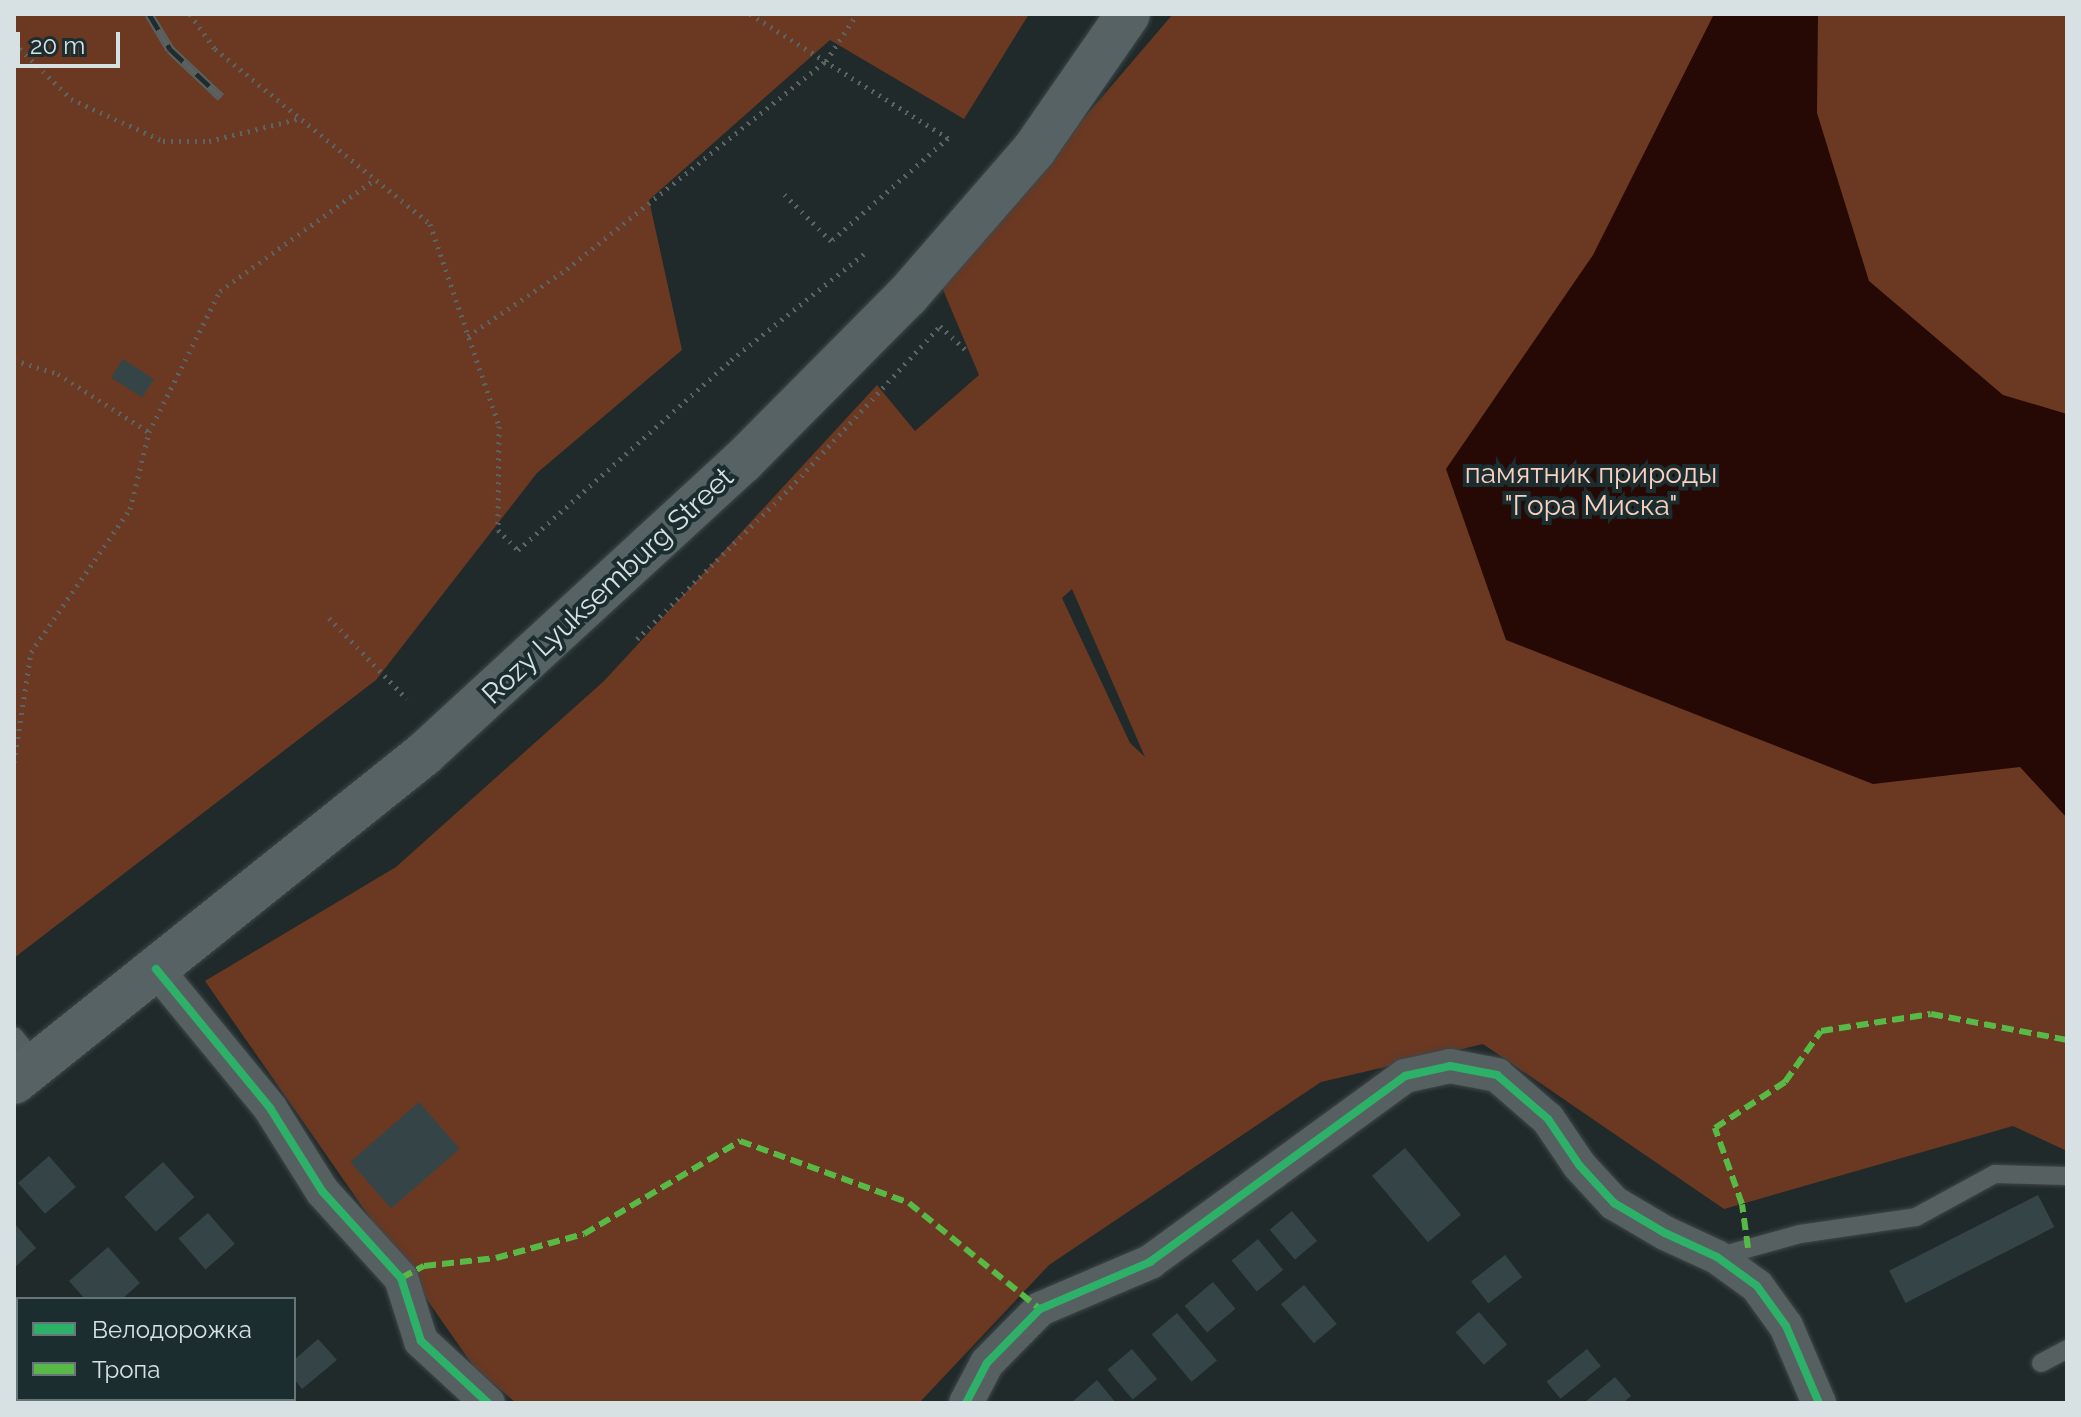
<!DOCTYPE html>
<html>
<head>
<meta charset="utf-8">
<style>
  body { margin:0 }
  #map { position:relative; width:2081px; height:1417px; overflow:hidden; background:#202a2a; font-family:Raleway,sans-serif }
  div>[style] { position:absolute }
  .green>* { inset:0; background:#6b3822 }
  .water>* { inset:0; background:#260904 }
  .building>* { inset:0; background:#354547; transform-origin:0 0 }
  .path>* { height:5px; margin-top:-2.5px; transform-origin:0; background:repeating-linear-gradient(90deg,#5c6364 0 2px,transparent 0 8px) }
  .roads { filter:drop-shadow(0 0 2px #3f4748) drop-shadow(0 0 2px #3f4748) }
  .service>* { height:18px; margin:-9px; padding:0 9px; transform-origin:9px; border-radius:9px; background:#576061 }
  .minor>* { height:34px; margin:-17px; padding:0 17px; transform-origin:17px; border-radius:17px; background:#576061 }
  .secondary>* { height:44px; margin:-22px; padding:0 22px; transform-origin:22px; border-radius:22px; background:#566264 }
  .rail>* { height:9px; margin-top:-4.5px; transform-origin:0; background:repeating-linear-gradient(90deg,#1b2d2f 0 18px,#5a6161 0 36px); box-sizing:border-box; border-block:2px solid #5a6161 }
  .quiet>* { height:6px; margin-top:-3px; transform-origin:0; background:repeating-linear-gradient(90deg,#58b947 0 12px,transparent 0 18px) }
  .cycleway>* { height:8px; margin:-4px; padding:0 4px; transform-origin:4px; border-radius:4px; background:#2db169 }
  span { translate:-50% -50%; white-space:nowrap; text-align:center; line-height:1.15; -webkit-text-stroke:8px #1b2d2f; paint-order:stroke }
  .park-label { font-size:28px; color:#fad0c0 }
  .street-label { font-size:28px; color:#d7e1e3 }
  .frame { position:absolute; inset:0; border:16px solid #d7e1e3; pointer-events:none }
  .legend { position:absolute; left:16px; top:1297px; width:280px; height:104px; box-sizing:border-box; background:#1b2d2f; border:2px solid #667577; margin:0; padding:10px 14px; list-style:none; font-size:24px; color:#d7e1e3 }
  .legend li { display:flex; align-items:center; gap:16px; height:40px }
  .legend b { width:40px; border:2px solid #667577 }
  .scale { position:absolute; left:16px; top:32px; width:104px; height:36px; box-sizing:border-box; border:4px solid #d7e1e3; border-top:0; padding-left:10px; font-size:24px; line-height:28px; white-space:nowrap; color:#d7e1e3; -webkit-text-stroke:6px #1b2d2f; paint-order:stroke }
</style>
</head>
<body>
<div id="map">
  <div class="green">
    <div style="clip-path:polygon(14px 14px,1029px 14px,964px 119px,830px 40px,649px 200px,682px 350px,537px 473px,376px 680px,14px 958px)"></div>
    <div style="clip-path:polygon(evenodd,1173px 14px,2067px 14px,2067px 1151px,2013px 1126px,1724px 1209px,1483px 1044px,1321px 1082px,1049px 1265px,919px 1403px,516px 1403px,474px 1367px,205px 981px,396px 867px,604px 681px,877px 385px,915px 431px,979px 375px,941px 285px,1173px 14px,1072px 589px,1145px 757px,1130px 743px,1062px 598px,1072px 589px)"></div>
  </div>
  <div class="water">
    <div style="clip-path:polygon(1714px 14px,1818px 14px,1817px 113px,1869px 281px,2003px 395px,2067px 414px,2067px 818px,2020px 767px,1873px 784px,1506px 640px,1446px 469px,1593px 255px)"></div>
  </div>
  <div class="building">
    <div style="left:123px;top:359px;width:37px;height:22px;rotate:33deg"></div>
    <div style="left:419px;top:1102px;width:62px;height:91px;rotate:49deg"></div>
    <div style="left:1405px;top:1148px;width:87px;height:43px;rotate:50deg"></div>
    <div style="left:49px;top:1156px;width:41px;height:41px;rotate:49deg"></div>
    <div style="left:163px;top:1162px;width:47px;height:52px;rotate:48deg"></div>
    <div style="left:2038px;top:1195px;width:36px;height:167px;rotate:63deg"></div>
    <div style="left:1292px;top:1211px;width:39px;height:29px;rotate:50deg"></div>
    <div style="left:208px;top:1213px;width:41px;height:39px;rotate:49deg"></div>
    <div style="clip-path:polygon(14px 1223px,36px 1248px,14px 1268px)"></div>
    <div style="left:1258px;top:1239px;width:40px;height:34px;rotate:51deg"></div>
    <div style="clip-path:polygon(108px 1247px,140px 1283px,122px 1299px,85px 1299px,69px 1281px)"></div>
    <div style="left:1505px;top:1255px;width:28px;height:43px;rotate:52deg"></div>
    <div style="left:1213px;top:1282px;width:35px;height:37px;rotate:50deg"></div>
    <div style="left:1304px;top:1285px;width:51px;height:30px;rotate:50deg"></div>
    <div style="left:1479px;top:1312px;width:43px;height:31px;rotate:49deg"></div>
    <div style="left:1177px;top:1313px;width:62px;height:33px;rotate:50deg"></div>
    <div style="clip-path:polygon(318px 1339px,337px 1360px,302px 1389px,294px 1379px,294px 1360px)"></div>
    <div style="left:1132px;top:1349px;width:39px;height:32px;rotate:50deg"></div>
    <div style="left:1587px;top:1349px;width:22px;height:52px;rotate:51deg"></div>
    <div style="clip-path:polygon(1615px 1377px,1631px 1396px,1623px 1403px,1584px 1403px)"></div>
    <div style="clip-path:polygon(1097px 1380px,1116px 1403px,1071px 1403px)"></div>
  </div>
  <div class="path">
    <div style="left:190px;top:14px;width:43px;rotate:54.5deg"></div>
    <div style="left:215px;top:49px;width:277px;rotate:39.1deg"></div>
    <div style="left:430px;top:224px;width:213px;rotate:71.1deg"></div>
    <div style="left:499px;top:426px;width:104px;rotate:90.6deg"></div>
    <div style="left:498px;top:530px;width:28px;rotate:45deg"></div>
    <div style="left:518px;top:550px;width:285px;rotate:-41.7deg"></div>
    <div style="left:731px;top:360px;width:170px;rotate:-38.6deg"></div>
    <div style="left:750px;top:14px;width:234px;rotate:32.1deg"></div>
    <div style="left:948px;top:138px;width:156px;rotate:138.6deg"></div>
    <div style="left:831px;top:241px;width:66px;rotate:-135deg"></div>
    <div style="left:14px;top:43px;width:80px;rotate:44.5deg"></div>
    <div style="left:71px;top:99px;width:101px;rotate:24.5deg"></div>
    <div style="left:163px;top:141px;width:46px"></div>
    <div style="left:209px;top:141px;width:92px;rotate:-13.9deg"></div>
    <div style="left:468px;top:336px;width:120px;rotate:-34.1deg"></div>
    <div style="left:567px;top:269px;width:332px;rotate:-38.8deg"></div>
    <div style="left:826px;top:61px;width:56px;rotate:-56.6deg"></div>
    <div style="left:14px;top:360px;width:46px;rotate:17.7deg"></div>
    <div style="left:58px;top:374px;width:108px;rotate:32.5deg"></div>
    <div style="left:329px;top:618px;width:112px;rotate:46.1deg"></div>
    <div style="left:637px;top:639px;width:215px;rotate:-44.6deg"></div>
    <div style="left:790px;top:488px;width:221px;rotate:-47.2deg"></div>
    <div style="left:940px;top:326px;width:34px;rotate:43deg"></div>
    <div style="left:14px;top:762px;width:111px;rotate:-81.2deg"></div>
    <div style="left:31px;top:652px;width:174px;rotate:-55.3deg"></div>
    <div style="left:130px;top:509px;width:79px;rotate:-76.1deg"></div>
    <div style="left:149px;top:432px;width:158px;rotate:-63.3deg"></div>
    <div style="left:220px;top:291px;width:190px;rotate:-35.8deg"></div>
  </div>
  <div class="roads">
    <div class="service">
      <div style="left:14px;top:1036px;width:36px;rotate:51deg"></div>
      <div style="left:1717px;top:1257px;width:86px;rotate:-15.5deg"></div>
      <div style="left:1800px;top:1234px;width:117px;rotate:-8.3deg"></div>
      <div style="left:1916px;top:1217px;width:90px;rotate:-28.6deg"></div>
      <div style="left:1995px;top:1174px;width:72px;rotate:1.6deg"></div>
      <div style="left:2041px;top:1363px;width:30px;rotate:-28deg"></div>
    </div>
    <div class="minor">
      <div style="left:156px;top:969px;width:180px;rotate:50.6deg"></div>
      <div style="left:270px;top:1108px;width:98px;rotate:57.9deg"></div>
      <div style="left:322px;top:1191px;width:118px;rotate:47.8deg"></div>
      <div style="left:401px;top:1278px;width:66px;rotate:72.4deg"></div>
      <div style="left:421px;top:1341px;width:91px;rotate:42.8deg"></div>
      <div style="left:966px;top:1403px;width:45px;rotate:-62.3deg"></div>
      <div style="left:987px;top:1363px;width:76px;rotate:-45.5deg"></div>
      <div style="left:1040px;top:1309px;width:120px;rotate:-23.1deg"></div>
      <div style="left:1150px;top:1262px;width:316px;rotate:-36.1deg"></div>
      <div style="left:1405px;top:1076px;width:46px;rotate:-12.5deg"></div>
      <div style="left:1450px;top:1066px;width:48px;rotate:10.8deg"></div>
      <div style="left:1497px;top:1075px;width:67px;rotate:40.8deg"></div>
      <div style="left:1548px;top:1119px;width:55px;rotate:56deg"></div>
      <div style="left:1579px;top:1165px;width:52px;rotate:47.4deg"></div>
      <div style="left:1614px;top:1203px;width:59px;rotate:30.5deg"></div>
      <div style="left:1665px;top:1233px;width:57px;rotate:24.8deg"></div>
      <div style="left:1717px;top:1257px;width:49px;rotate:35.9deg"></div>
      <div style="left:1757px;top:1286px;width:49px;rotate:54.1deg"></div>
      <div style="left:1786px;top:1326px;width:84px;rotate:66.8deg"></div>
    </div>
    <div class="secondary">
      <div style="left:14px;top:1082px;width:525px;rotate:-38.66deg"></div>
      <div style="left:424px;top:754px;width:432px;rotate:-42.6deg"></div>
      <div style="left:742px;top:462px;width:234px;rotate:-45.2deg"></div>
      <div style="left:907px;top:296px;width:194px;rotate:-49deg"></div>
      <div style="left:1034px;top:150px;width:165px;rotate:-55.3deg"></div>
    </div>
  </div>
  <div class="rail">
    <div style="left:149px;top:14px;width:41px;rotate:59deg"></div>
    <div style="left:170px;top:49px;width:70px;rotate:43.3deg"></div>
  </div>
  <div class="quiet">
    <div style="left:1748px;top:1248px;width:44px;rotate:-97.8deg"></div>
    <div style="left:1742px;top:1204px;width:81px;rotate:-109.6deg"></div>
    <div style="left:1715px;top:1128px;width:84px;rotate:-33.3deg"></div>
    <div style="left:1785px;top:1082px;width:62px;rotate:-54.8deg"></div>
    <div style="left:1821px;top:1031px;width:111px;rotate:-8.8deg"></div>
    <div style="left:1931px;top:1014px;width:138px;rotate:10.8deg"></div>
    <div style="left:401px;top:1278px;width:26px;rotate:-28deg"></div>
    <div style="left:424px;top:1266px;width:72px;rotate:-6.3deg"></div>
    <div style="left:496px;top:1258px;width:91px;rotate:-15.3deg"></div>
    <div style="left:584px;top:1234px;width:182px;rotate:-30.8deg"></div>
    <div style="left:740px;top:1141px;width:180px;rotate:20.1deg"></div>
    <div style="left:909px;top:1203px;width:169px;rotate:39deg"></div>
  </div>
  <div class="cycleway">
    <div style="left:156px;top:969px;width:180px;rotate:50.6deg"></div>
    <div style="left:270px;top:1108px;width:98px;rotate:57.9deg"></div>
    <div style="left:322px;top:1191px;width:118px;rotate:47.8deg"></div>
    <div style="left:401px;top:1278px;width:66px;rotate:72.4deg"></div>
    <div style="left:421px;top:1341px;width:91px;rotate:42.8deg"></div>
    <div style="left:966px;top:1403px;width:45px;rotate:-62.3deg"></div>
    <div style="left:987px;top:1363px;width:76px;rotate:-45.5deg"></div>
    <div style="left:1040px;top:1309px;width:120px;rotate:-23.1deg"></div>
    <div style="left:1150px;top:1262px;width:316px;rotate:-36.1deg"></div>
    <div style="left:1405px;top:1076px;width:46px;rotate:-12.5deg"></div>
    <div style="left:1450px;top:1066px;width:48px;rotate:10.8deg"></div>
    <div style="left:1497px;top:1075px;width:67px;rotate:40.8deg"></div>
    <div style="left:1548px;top:1119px;width:55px;rotate:56deg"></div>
    <div style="left:1579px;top:1165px;width:52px;rotate:47.4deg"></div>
    <div style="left:1614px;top:1203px;width:59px;rotate:30.5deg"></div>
    <div style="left:1665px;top:1233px;width:57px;rotate:24.8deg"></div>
    <div style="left:1717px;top:1257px;width:49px;rotate:35.9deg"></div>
    <div style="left:1757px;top:1286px;width:49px;rotate:54.1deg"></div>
    <div style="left:1786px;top:1326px;width:84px;rotate:66.8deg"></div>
  </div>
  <div class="park-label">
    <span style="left:1591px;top:490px">памятник природы<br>"Гора Миска"</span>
  </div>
  <div class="street-label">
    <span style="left:608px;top:586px;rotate:-43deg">Rozy Lyuksemburg Street</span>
  </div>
  <div class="frame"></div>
  <ul class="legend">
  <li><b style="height:10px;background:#2db169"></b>Велодорожка</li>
  <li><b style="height:10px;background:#58b947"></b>Тропа</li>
  </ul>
  <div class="scale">20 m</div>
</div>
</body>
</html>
